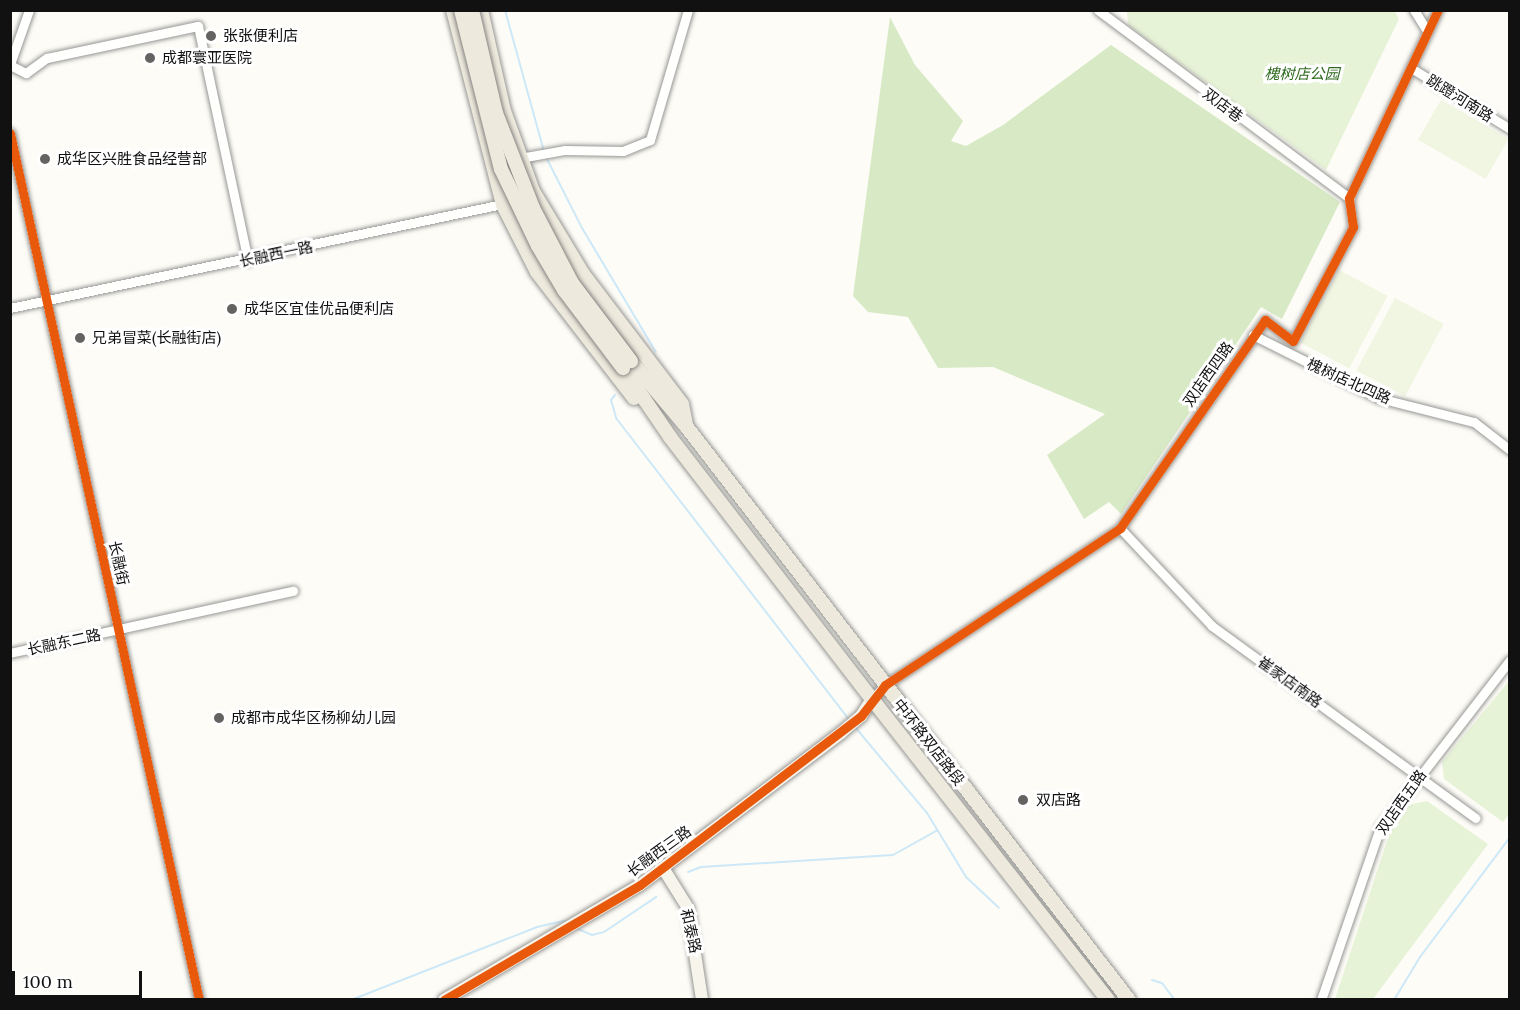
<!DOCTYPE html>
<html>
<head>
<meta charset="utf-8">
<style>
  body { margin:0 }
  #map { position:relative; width:1520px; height:1010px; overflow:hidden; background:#fdfcf7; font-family:Lora,"Noto Sans SC",serif }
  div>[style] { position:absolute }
  .green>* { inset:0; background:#e7f3d7 }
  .forest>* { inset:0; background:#d8eac5 }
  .pitch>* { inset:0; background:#f0f6e1; transform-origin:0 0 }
  .stream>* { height:2px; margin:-1px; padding:0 1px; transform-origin:1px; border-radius:1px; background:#cde8f7 }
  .roads { filter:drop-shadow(0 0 2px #979795) drop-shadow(0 0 2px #979795) }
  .street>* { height:9px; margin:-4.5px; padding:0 4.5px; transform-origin:4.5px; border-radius:4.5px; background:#fffffe }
  .secondary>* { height:12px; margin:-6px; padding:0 6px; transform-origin:6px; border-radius:6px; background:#f6f4eb }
  .primary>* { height:14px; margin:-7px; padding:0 7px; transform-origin:7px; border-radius:7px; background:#ede9dc }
  .bridges { filter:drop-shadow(0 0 2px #858482) drop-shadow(0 0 2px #858482) }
  .primary-bridge>* { height:14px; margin:-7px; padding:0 7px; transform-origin:7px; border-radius:7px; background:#ede9dc }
  .cycleway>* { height:9px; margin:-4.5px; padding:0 4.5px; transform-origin:4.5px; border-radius:4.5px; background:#e8590c }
  .dots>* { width:16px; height:16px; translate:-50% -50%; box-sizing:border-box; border:3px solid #fff; border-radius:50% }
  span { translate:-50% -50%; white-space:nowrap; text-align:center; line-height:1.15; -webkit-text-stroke:6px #fff; paint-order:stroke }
  .poi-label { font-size:15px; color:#111 }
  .left { translate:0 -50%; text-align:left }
  .park-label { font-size:15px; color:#2f6b1f; font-style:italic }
  .street-label { font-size:15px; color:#111 }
  .frame { position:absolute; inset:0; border:12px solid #111; pointer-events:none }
  .scale { position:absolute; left:12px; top:971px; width:130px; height:27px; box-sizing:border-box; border:3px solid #111; border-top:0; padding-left:8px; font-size:18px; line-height:21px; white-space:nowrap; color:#111; -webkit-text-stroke:4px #fff; paint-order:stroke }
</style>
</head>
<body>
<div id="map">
  <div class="green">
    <div style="clip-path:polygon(1395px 11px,1399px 19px,1326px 170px,1128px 25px,1127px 11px)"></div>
    <div style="clip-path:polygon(1509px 681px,1510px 813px,1503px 822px,1444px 779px,1442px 762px)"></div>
    <div style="clip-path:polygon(1427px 801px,1488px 844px,1373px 999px,1335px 999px,1390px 832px,1408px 805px)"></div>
  </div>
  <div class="forest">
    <div style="clip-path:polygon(890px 17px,915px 65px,963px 121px,951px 141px,966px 146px,1003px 125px,1111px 45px,1340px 202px,1282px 319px,1261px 307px,1121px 514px,1109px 502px,1084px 519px,1047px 455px,1105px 414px,993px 367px,938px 368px,908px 317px,868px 312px,853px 296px)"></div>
  </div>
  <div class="pitch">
    <div style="left:1441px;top:100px;width:78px;height:46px;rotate:30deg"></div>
    <div style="left:1339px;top:270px;width:55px;height:82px;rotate:28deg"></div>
    <div style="left:1395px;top:298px;width:55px;height:82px;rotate:28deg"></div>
  </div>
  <div class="stream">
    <div style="left:505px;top:10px;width:147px;rotate:74.6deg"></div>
    <div style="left:546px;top:157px;width:80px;rotate:63.1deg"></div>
    <div style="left:582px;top:228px;width:144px;rotate:59.2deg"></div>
    <div style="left:615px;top:395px;width:6px;rotate:129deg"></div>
    <div style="left:611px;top:400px;width:19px;rotate:74deg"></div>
    <div style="left:616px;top:418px;width:383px;rotate:52.3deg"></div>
    <div style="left:855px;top:727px;width:112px;rotate:50.1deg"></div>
    <div style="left:927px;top:813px;width:75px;rotate:58.6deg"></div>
    <div style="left:966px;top:877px;width:45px;rotate:43.2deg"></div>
    <div style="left:688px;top:872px;width:14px;rotate:-21deg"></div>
    <div style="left:701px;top:867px;width:192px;rotate:-3.6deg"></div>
    <div style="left:893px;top:855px;width:51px;rotate:-29.1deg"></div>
    <div style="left:576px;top:928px;width:17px;rotate:24deg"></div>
    <div style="left:592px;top:935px;width:12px;rotate:-14deg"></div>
    <div style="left:604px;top:932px;width:63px;rotate:-33.9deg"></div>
    <div style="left:1152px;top:980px;width:10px;rotate:17deg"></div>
    <div style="left:1162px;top:983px;width:21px;rotate:53deg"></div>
    <div style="left:351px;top:1000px;width:200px;rotate:-21.4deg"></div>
    <div style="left:537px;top:927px;width:28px;rotate:-13deg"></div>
    <div style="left:1394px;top:1000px;width:50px;rotate:-58.8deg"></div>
    <div style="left:1420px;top:957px;width:150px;rotate:-53.1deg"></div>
  </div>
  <div class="roads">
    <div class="street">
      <div style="left:1098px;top:10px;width:314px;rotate:36.8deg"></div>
      <div style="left:1414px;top:10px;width:25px;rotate:58deg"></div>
      <div style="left:10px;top:64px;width:57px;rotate:-70.6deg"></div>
      <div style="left:10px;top:65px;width:18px;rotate:27deg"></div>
      <div style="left:26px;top:73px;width:26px;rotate:-36deg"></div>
      <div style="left:47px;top:58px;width:154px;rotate:-12deg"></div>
      <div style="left:198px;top:26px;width:240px;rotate:78deg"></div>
      <div style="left:1411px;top:68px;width:116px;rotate:31.6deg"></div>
      <div style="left:10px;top:133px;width:887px;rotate:77.7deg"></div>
      <div style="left:520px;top:158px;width:46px;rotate:-10.1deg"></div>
      <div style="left:565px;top:150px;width:58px;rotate:1deg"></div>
      <div style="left:623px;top:151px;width:29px;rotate:-22deg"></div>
      <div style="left:650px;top:140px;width:135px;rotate:-73.7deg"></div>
      <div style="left:10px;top:308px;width:508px;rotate:-11.93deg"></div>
      <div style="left:1253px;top:335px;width:141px;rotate:26.6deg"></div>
      <div style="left:1379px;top:398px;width:98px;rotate:14.2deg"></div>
      <div style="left:1474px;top:422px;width:46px;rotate:37.9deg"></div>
      <div style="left:1120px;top:528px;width:134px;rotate:46.8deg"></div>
      <div style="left:1212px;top:626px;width:326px;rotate:36.1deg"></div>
      <div style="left:10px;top:653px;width:290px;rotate:-12.4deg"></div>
      <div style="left:872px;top:699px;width:19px;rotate:-47deg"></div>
      <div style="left:885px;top:685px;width:283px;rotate:-33.7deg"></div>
      <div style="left:1120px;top:528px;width:254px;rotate:-55.1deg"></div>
      <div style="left:1265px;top:320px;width:35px;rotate:37deg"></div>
      <div style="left:1293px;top:341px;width:129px;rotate:-62.2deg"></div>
      <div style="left:1353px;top:227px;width:29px;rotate:-98deg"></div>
      <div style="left:1349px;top:198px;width:208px;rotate:-64.7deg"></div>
      <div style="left:1321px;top:1000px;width:182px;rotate:-71.1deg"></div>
      <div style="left:1380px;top:828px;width:212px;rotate:-52.3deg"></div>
    </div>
    <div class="secondary">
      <div style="left:663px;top:868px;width:47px;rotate:58deg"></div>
      <div style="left:688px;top:908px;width:93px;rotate:81.3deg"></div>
      <div style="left:444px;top:1000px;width:227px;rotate:-30.4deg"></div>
      <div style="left:640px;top:885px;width:253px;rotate:-37.1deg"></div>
      <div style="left:842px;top:732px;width:25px;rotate:-40deg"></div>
      <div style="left:861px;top:716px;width:20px;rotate:-57deg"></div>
    </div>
    <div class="primary">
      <div style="left:453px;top:10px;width:201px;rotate:75.6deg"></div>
      <div style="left:503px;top:205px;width:75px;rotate:63.1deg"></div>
      <div style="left:537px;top:272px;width:159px;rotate:52.4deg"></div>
      <div style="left:481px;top:10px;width:104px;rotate:77.2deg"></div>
      <div style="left:504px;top:111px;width:85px;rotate:70.1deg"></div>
      <div style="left:533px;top:191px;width:97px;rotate:58.9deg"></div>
      <div style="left:583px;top:274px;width:163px;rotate:52.7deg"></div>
      <div style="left:682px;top:404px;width:20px;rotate:79deg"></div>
      <div style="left:631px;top:361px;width:85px;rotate:49.8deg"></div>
      <div style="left:686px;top:426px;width:725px;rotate:52.34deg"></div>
      <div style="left:623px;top:368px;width:83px;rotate:55.7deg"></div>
      <div style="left:670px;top:437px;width:331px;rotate:52.4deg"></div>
      <div style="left:872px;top:699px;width:382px;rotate:51.9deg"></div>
    </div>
  </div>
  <div class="bridges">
    <div class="primary-bridge">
      <div style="left:461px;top:10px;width:164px;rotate:75.9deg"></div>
      <div style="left:501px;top:169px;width:85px;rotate:64.3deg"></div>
      <div style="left:538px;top:246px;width:51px;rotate:59.4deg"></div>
      <div style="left:564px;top:290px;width:98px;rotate:52.9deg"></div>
      <div style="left:472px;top:10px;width:106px;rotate:76.9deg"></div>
      <div style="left:496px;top:113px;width:102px;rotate:68.7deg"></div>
      <div style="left:533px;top:208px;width:85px;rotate:62.5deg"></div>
      <div style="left:572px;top:283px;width:98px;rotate:52.9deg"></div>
    </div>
  </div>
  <div class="cycleway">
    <div style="left:10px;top:133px;width:887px;rotate:77.7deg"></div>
    <div style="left:444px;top:1000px;width:227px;rotate:-30.4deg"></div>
    <div style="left:640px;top:885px;width:278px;rotate:-37.4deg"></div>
    <div style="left:861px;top:716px;width:39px;rotate:-52deg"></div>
    <div style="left:885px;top:685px;width:283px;rotate:-33.7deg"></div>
    <div style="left:1120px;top:528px;width:254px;rotate:-55.1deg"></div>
    <div style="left:1265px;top:320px;width:35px;rotate:37deg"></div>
    <div style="left:1293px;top:341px;width:129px;rotate:-62.2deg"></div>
    <div style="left:1353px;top:227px;width:29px;rotate:-98deg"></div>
    <div style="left:1349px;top:198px;width:208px;rotate:-64.7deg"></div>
  </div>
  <div class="dots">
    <div style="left:211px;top:36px;background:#646362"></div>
    <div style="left:150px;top:58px;background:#646362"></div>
    <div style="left:45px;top:159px;background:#646362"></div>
    <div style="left:232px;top:309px;background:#646362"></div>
    <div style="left:80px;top:338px;background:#646362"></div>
    <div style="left:219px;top:718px;background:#646362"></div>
    <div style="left:1023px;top:800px;background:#646362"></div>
  </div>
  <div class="poi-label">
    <span class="left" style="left:223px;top:36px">张张便利店</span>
    <span class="left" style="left:162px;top:58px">成都寰亚医院</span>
    <span class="left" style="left:57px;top:159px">成华区兴胜食品经营部</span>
    <span class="left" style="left:244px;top:309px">成华区宜佳优品便利店</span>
    <span class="left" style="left:92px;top:338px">兄弟冒菜(长融街店)</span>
    <span class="left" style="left:231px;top:718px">成都市成华区杨柳幼儿园</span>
    <span class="left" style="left:1036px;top:800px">双店路</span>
  </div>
  <div class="park-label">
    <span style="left:1302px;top:74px">槐树店公园</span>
  </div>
  <div class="street-label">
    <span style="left:1460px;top:98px;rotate:32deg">跳蹬河南路</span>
    <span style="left:1223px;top:105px;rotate:37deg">双店巷</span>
    <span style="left:276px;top:254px;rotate:-12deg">长融西一路</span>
    <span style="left:1208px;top:374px;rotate:-55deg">双店西四路</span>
    <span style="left:1349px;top:381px;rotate:24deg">槐树店北四路</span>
    <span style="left:119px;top:563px;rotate:78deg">长融街</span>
    <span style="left:64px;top:642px;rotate:-12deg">长融东二路</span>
    <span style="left:1290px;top:682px;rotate:36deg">崔家店南路</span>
    <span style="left:929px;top:742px;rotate:52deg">中环路双店路段</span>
    <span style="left:1401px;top:802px;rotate:-55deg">双店西五路</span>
    <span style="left:659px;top:851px;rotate:-36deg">长融西三路</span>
    <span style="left:691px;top:931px;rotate:77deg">和泰路</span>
  </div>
  <div class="frame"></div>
  <div class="scale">100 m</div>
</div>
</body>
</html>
